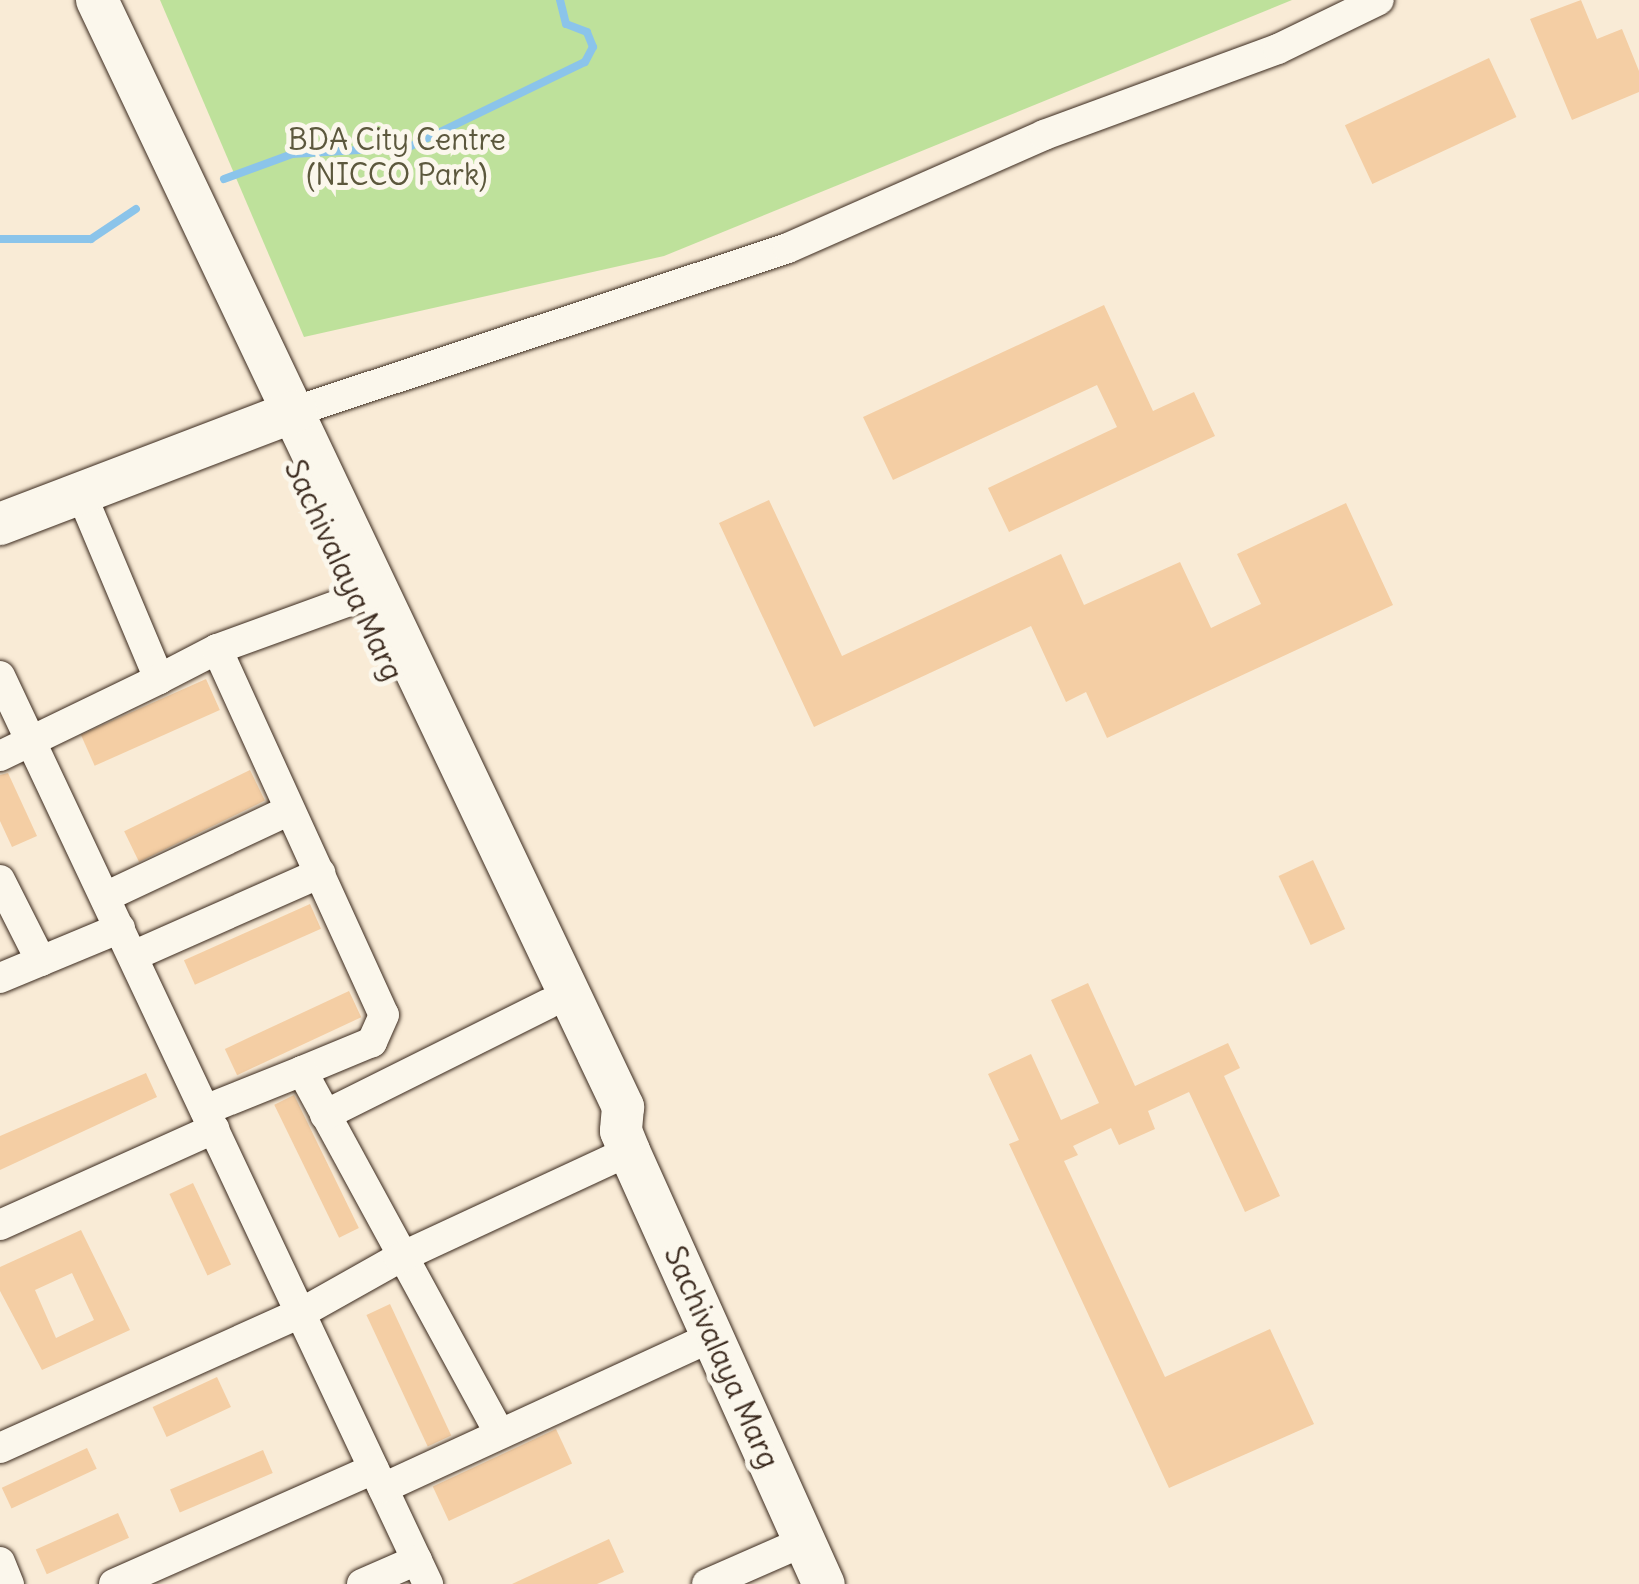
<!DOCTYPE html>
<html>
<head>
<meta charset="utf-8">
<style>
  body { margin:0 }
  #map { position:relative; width:1639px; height:1584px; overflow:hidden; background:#f9ebd6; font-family:Delius,sans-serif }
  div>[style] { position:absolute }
  .green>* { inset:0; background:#bee19b }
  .stream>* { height:8px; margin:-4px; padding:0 4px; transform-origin:4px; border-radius:4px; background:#8bc4ea }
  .building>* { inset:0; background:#f4cea4; transform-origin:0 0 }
  .roads { filter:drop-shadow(0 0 2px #3b2a1e) drop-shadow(0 0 2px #3b2a1e) }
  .street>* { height:30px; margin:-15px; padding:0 15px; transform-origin:15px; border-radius:15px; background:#fbf7ec }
  .secondary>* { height:42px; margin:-21px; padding:0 21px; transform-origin:21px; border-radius:21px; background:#fbf7ec }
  span { translate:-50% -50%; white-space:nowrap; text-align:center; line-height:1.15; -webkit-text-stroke:10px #fbf7ec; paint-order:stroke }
  .park-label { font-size:30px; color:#5c583d }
  .street-label { font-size:30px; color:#3b2a1e }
</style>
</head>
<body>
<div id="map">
  <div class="green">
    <div style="clip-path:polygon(160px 0,1292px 0,664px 256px,304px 337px)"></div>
  </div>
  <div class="stream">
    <div style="left:224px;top:179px;width:72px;rotate:-20.2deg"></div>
    <div style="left:292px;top:154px;width:117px;rotate:-3.4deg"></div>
    <div style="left:409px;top:147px;width:195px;rotate:-25.8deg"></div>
    <div style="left:585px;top:62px;width:17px;rotate:-62deg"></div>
    <div style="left:593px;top:47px;width:16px;rotate:-112deg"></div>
    <div style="left:587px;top:32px;width:22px;rotate:-159deg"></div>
    <div style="left:566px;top:24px;width:25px;rotate:-104deg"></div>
    <div style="left:0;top:239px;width:91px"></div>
    <div style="left:91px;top:239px;width:54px;rotate:-33.7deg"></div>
  </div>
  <div class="building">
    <div style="clip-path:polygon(1581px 0,1597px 39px,1622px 29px,1639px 71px,1639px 92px,1572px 120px,1530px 19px)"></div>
    <div style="left:1489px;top:58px;width:65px;height:159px;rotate:65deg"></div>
    <div style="clip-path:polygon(1104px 305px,1153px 411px,1194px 392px,1215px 436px,1009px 532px,988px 488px,1117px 427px,1097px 385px,893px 480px,863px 417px)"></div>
    <div style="clip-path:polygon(769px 500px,842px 656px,1061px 554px,1084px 605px,1180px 562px,1211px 628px,1261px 604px,1237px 554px,1346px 503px,1393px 605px,1107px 738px,1086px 692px,1066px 702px,1031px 626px,814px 727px,719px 523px)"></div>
    <div style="left:206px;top:679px;width:34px;height:137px;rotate:66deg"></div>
    <div style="left:250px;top:770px;width:34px;height:140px;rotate:64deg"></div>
    <div style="clip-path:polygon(8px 773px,37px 836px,12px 847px,0 821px,0 775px)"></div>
    <div style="left:1313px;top:860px;width:76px;height:38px;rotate:65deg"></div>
    <div style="left:310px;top:904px;width:27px;height:138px;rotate:66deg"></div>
    <div style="clip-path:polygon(1088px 983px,1135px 1086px,1228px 1043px,1240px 1068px,1224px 1076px,1280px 1196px,1245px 1212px,1189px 1092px,1148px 1111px,1155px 1129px,1119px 1145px,1111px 1128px,1073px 1146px,1078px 1155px,1064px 1161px,1165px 1377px,1270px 1329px,1314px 1424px,1169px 1488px,1009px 1144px,1019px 1140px,988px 1074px,1031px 1054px,1061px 1120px,1099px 1103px,1051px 1000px)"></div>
    <div style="left:349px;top:991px;width:29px;height:137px;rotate:65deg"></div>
    <div style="clip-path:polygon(146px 1073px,157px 1097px,0 1170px,0 1136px)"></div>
    <div style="left:294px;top:1095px;width:148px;height:22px;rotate:64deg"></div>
    <div style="left:193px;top:1183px;width:90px;height:26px;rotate:65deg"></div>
    <div style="clip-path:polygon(evenodd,81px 1230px,130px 1330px,42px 1370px,0 1291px,0 1267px,81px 1230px,72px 1273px,94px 1320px,56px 1338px,35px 1290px,72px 1273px)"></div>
    <div style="left:390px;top:1304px;width:145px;height:26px;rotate:65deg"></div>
    <div style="left:217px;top:1377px;width:33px;height:71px;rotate:65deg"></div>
    <div style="left:556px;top:1429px;width:38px;height:136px;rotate:65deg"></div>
    <div style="left:87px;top:1448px;width:23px;height:94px;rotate:65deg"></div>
    <div style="left:263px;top:1450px;width:25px;height:101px;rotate:67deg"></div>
    <div style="left:118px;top:1513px;width:27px;height:90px;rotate:66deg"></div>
    <div style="clip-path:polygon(609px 1539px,624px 1572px,597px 1584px,512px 1584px)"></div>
  </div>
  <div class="roads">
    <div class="street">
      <div style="left:296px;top:411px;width:518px;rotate:-18.33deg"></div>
      <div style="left:788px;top:248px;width:280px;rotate:-23.8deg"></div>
      <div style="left:1044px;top:135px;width:249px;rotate:-20.2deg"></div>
      <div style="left:1278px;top:49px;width:112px;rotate:-25.9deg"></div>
      <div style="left:80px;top:491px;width:204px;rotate:67.2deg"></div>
      <div style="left:159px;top:679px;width:65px;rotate:-27.3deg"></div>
      <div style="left:217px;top:649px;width:149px;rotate:-20deg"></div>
      <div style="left:217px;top:649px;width:402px;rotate:65.5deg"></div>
      <div style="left:384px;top:1015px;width:30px;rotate:114deg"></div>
      <div style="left:372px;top:1042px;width:76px;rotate:157.5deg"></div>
      <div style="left:302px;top:1071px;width:410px;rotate:61.4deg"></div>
      <div style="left:0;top:676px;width:1004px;rotate:64.76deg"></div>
      <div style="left:0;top:756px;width:177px;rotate:-25.8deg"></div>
      <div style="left:0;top:880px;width:91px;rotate:63.2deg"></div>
      <div style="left:105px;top:897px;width:204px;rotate:-25.2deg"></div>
      <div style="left:133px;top:956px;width:205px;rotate:-23.9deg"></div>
      <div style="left:0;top:978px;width:130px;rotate:-22.6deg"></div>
      <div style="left:205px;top:1110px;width:105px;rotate:-21.9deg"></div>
      <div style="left:325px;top:1115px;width:249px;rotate:-26.5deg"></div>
      <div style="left:0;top:1225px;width:235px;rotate:-24.2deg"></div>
      <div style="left:0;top:1448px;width:330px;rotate:-24.2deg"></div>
      <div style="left:301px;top:1313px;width:112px;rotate:-29.3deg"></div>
      <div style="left:399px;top:1258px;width:254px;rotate:-24.9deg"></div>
      <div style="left:383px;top:1488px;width:363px;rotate:-24.7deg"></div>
      <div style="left:0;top:1562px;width:24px;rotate:68deg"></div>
      <div style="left:114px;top:1584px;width:284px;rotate:-23.9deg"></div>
      <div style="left:362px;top:1584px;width:60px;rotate:-23.6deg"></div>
      <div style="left:707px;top:1584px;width:107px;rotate:-23.7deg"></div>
    </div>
    <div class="secondary">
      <div style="left:97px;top:0;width:1226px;rotate:64.58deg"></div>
      <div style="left:623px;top:1107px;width:24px;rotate:95deg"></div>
      <div style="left:621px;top:1131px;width:22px;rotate:68deg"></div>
      <div style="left:629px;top:1151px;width:475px;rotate:65.8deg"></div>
      <div style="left:0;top:524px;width:317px;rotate:-20.9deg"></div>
    </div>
  </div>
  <div class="park-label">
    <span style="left:397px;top:156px">BDA City Centre<br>(NICCO Park)</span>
  </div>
  <div class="street-label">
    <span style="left:344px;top:570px;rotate:65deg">Sachivalaya Marg</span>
    <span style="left:722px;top:1357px;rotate:66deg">Sachivalaya Marg</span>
  </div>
</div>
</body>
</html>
